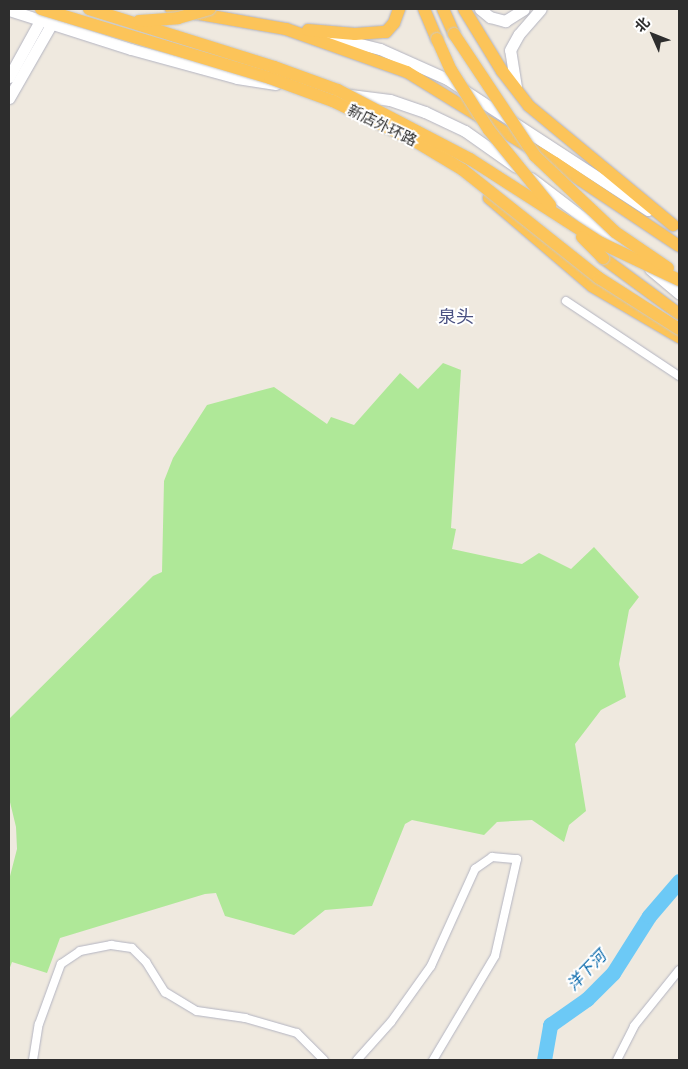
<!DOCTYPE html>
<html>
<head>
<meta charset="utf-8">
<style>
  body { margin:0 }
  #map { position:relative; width:688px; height:1069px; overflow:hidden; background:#efe9df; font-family:"DM Sans","Noto Sans SC",sans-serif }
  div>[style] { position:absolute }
  .green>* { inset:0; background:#afe898 }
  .river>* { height:15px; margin:-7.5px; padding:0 7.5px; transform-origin:7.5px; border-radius:7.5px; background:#6cc9f6 }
  .roads { filter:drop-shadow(0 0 1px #b3b4c1) drop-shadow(0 0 1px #b3b4c1) }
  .minor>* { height:8px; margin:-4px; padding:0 4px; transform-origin:4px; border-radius:4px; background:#fff }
  .secondary>* { height:11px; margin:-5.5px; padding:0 5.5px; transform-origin:5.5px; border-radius:5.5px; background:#fff }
  .trunk>* { height:12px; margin:-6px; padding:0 6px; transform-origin:6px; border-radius:6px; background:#fcc459 }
  .bridges { filter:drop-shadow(0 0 1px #c8c8c8) drop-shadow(0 0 1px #c8c8c8) }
  .trunk-bridge>* { height:12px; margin:-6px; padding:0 6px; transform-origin:6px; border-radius:6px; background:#fcc459 }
  span { translate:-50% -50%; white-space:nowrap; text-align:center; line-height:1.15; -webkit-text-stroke:4px #fff; paint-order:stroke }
  .street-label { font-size:15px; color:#2d2d2d }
  .water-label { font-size:16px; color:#0566a9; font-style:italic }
  .quarter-label { font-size:18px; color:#495081 }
  .frame { position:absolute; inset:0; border:10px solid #2d2d2d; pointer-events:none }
  .north { position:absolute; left:628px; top:10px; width:50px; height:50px; -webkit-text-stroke:4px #fff; paint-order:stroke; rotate:314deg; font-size:14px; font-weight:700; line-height:20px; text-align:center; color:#2d2d2d }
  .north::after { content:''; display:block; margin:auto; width:18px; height:22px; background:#2d2d2d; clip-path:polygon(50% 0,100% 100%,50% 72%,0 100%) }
</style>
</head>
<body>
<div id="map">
  <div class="green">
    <div style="clip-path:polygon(443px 363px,461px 370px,451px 528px,456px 529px,452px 549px,522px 564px,539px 553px,571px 569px,594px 547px,639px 597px,629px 610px,619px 664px,626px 697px,601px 710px,575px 744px,586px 811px,569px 825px,564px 842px,532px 820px,497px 822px,484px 835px,412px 820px,405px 824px,372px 906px,325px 910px,294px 935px,225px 916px,216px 893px,205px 894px,60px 938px,47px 973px,12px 962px,9px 970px,9px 880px,17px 849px,16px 827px,9px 798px,9px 719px,153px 576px,162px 572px,164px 481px,173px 458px,207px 405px,274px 387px,327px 424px,331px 417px,354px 425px,400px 373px,418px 389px)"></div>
  </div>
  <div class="river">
    <div style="left:544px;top:1060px;width:36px;rotate:-80deg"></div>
    <div style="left:550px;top:1025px;width:45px;rotate:-35.1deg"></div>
    <div style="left:587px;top:999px;width:37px;rotate:-45deg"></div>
    <div style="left:613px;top:973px;width:67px;rotate:-57.7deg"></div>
    <div style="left:649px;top:916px;width:46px;rotate:-49.4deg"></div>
  </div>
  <div class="roads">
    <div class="minor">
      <div style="left:566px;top:301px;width:136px;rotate:33.6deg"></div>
      <div style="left:33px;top:1060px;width:36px;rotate:-81deg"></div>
      <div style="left:39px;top:1024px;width:64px;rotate:-69.9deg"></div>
      <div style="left:61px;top:964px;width:23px;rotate:-34deg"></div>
      <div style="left:80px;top:951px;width:32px;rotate:-11deg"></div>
      <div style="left:111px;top:945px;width:21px;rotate:8deg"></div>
      <div style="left:132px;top:948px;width:20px;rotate:45deg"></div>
      <div style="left:146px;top:962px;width:36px;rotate:58deg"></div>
      <div style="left:165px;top:992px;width:37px;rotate:31deg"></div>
      <div style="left:197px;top:1011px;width:49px;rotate:8.3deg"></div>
      <div style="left:245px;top:1018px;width:54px;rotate:16.1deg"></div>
      <div style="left:297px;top:1033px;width:38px;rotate:45deg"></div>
      <div style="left:357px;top:1060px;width:51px;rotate:-48.2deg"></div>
      <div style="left:391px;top:1022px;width:69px;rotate:-54.5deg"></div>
      <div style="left:431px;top:966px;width:107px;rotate:-65.6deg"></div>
      <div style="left:475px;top:869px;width:21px;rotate:-35deg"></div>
      <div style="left:492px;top:857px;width:25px;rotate:5deg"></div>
      <div style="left:517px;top:859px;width:99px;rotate:102.8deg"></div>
      <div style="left:495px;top:956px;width:121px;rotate:120.8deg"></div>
      <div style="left:617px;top:1060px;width:38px;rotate:-63deg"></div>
      <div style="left:634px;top:1026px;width:72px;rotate:-51.2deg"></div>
    </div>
    <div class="secondary">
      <div style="left:480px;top:9px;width:13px;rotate:39deg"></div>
      <div style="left:490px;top:17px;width:16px;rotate:15deg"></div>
      <div style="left:505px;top:21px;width:22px;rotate:-32deg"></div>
      <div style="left:9px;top:10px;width:128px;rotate:17.7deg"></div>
      <div style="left:131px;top:49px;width:110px;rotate:15.3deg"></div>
      <div style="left:237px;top:78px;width:39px;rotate:9deg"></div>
      <div style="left:328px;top:36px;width:54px;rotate:14deg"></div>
      <div style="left:380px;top:49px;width:73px;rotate:24.1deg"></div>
      <div style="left:447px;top:79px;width:240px;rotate:33.1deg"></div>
      <div style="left:9px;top:77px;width:66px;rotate:-61.1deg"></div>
      <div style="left:516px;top:87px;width:37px;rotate:-99deg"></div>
      <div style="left:510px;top:50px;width:18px;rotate:-61deg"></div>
      <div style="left:519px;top:34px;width:33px;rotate:-49deg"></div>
      <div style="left:350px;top:95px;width:40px;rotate:7.1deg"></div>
      <div style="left:390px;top:100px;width:37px;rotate:19deg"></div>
      <div style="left:425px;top:112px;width:44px;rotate:25.4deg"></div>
      <div style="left:465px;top:131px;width:62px;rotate:35.2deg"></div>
      <div style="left:9px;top:98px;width:86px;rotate:-60.2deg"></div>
      <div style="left:531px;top:178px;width:123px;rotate:37.4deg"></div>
      <div style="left:650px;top:269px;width:38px;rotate:40deg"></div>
    </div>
    <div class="trunk">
      <div style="left:171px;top:9px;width:117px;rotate:9.9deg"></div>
      <div style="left:286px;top:29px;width:128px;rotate:19.6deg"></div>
      <div style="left:407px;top:72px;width:174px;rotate:31.6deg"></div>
      <div style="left:555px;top:163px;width:149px;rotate:33.8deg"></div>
      <div style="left:424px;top:9px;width:33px;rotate:67deg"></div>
      <div style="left:443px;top:9px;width:27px;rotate:66deg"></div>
      <div style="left:464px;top:9px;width:73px;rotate:58.5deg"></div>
      <div style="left:502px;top:71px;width:44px;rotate:52.4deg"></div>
      <div style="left:529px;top:106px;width:187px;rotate:39.6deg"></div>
      <div style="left:308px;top:30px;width:47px;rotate:4.9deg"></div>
      <div style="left:355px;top:34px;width:31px;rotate:-4deg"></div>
      <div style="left:386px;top:32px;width:12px;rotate:-48deg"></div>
      <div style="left:394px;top:23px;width:15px;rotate:-70deg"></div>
      <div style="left:489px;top:198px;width:135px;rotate:40.5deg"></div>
      <div style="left:592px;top:286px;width:101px;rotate:30.4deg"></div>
      <div style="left:603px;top:258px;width:94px;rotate:36.4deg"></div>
    </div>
  </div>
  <div class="bridges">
    <div class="trunk-bridge">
      <div style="left:41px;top:9px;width:239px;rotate:16.8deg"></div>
      <div style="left:270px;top:78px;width:67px;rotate:20.1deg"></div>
      <div style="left:333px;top:101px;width:91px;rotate:26deg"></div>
      <div style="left:415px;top:141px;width:56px;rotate:31.1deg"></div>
      <div style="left:463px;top:170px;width:174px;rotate:38.5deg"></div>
      <div style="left:599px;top:278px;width:95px;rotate:32.5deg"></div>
      <div style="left:89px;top:9px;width:194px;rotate:17.4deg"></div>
      <div style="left:274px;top:67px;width:68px;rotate:19.8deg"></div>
      <div style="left:338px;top:90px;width:149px;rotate:27.6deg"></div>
      <div style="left:470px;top:159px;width:156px;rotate:32.7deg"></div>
      <div style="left:601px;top:243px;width:86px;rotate:25.4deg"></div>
      <div style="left:139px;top:21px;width:39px;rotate:-4deg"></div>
      <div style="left:178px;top:18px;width:33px;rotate:-16deg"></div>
      <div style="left:454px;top:34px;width:146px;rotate:56.4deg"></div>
      <div style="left:535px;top:156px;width:110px;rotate:43.5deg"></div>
      <div style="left:615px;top:232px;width:64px;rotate:34.2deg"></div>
      <div style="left:437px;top:39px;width:34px;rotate:66deg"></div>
      <div style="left:451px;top:70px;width:71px;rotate:57.7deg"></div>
      <div style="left:489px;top:130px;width:97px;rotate:50.9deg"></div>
      <div style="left:582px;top:237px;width:30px;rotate:45deg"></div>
    </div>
  </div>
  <div class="street-label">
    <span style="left:382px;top:126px;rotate:26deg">新店外环路</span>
  </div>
  <div class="water-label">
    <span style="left:587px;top:971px;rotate:-46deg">洋下河</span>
  </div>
  <div class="quarter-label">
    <span style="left:456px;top:317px">泉头</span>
  </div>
  <div class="frame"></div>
  <div class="north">北</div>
</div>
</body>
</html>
